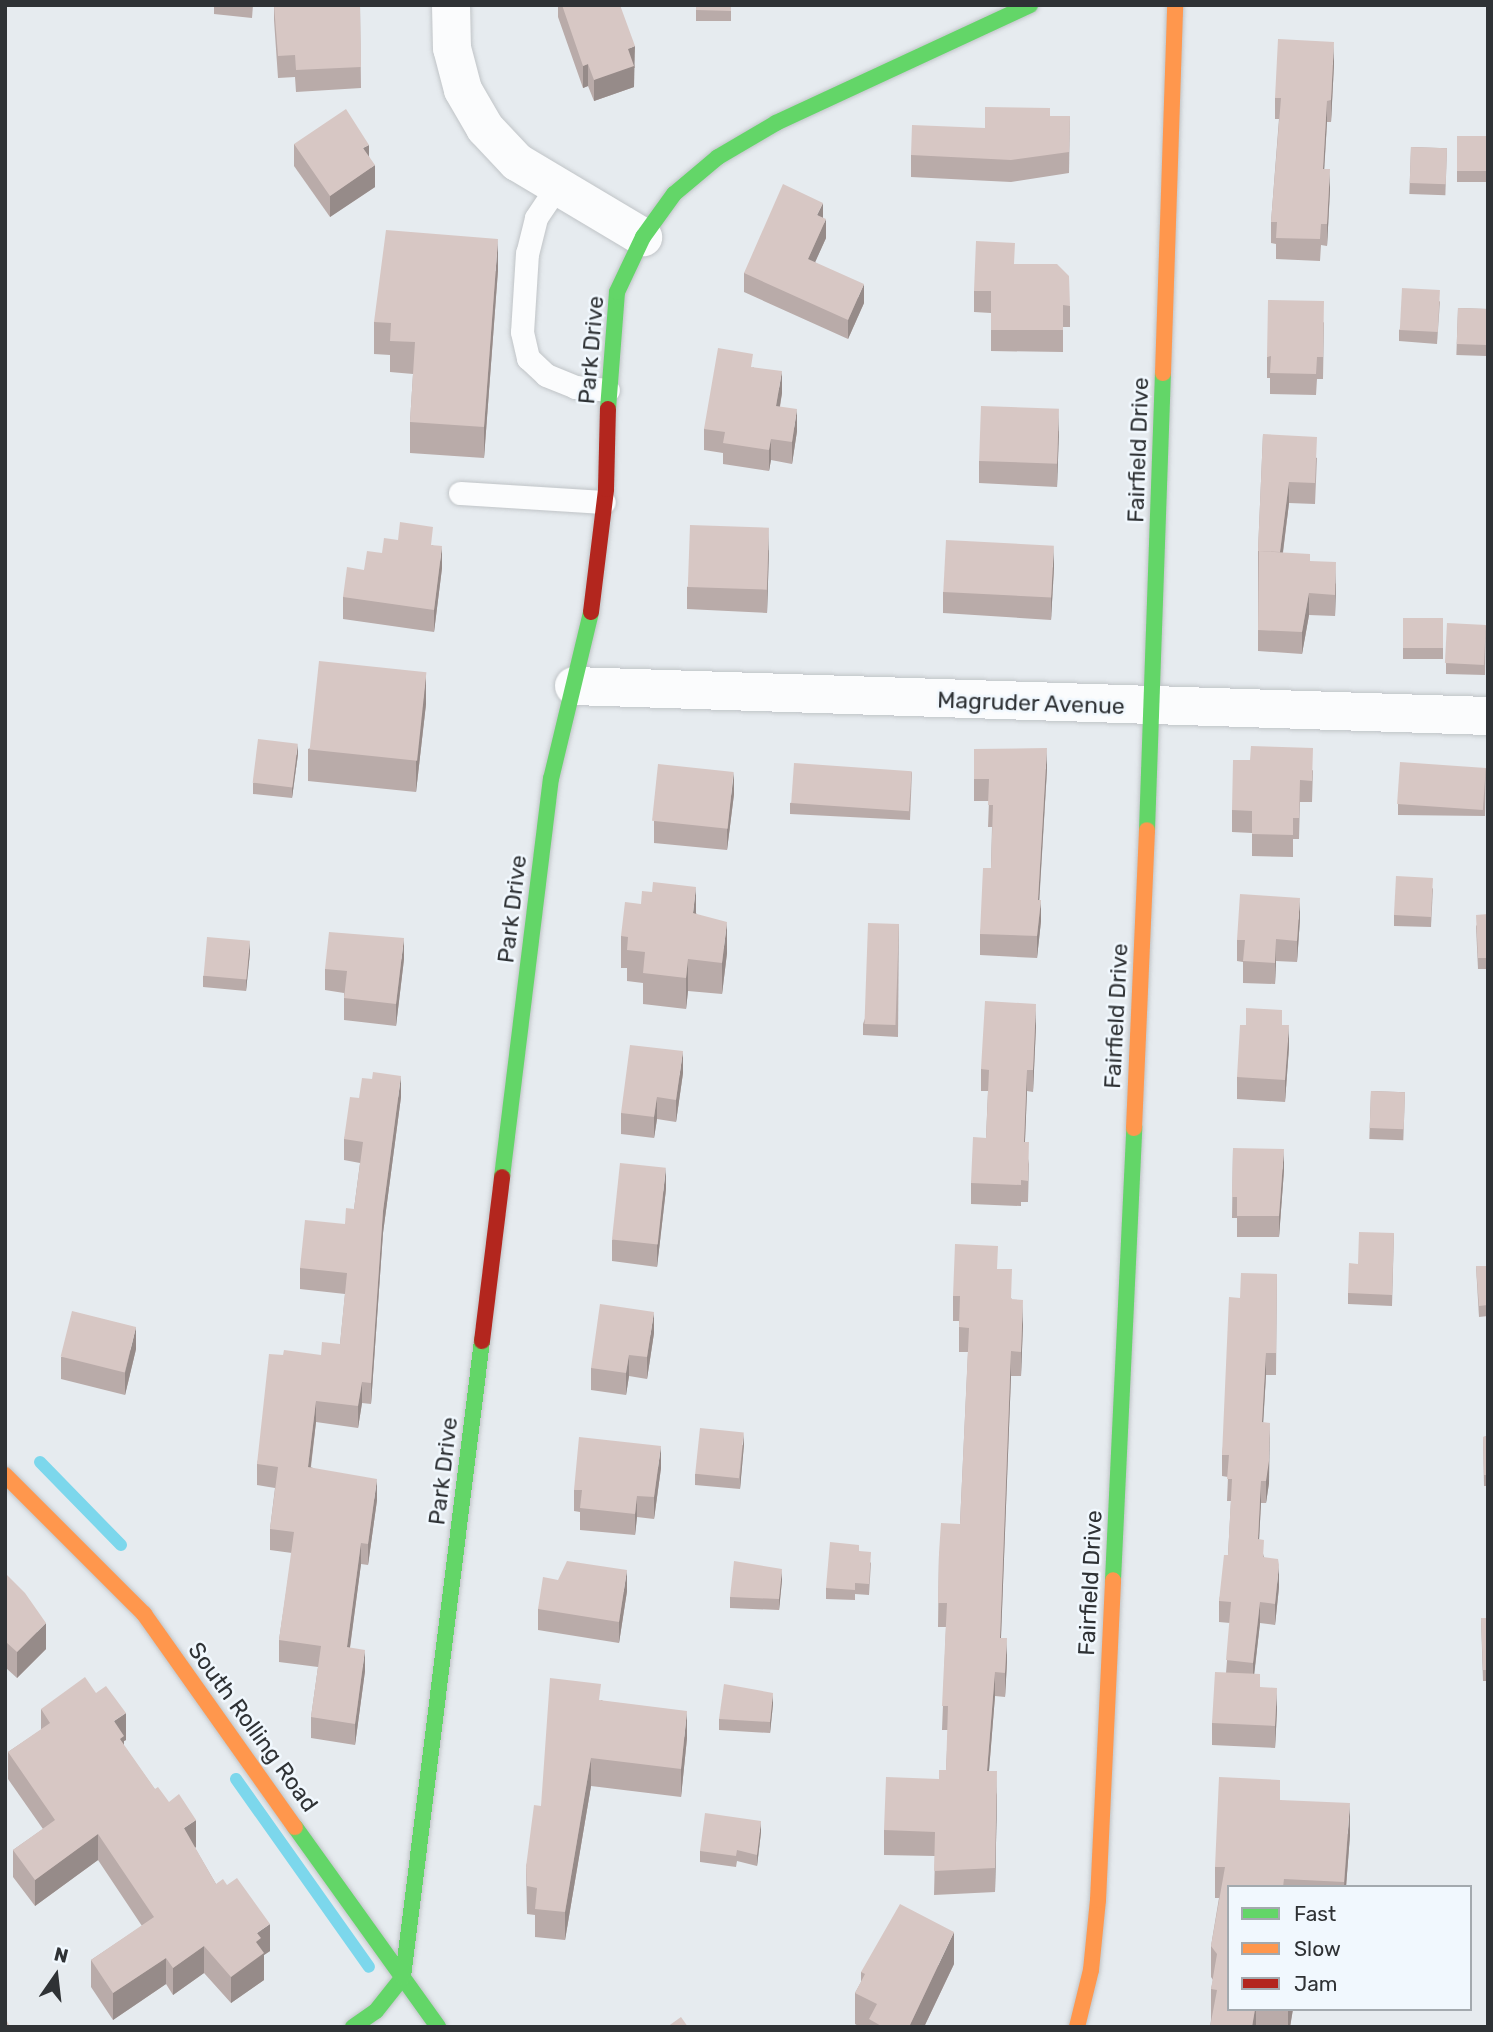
<!DOCTYPE html>
<html>
<head>
<meta charset="utf-8">
<style>
  body { margin:0 }
  #map { position:relative; width:1493px; height:2032px; overflow:hidden; background:#e6ebef; font-family:Rubik,sans-serif }
  div>[style] { position:absolute }
  .stream>* { height:12px; margin:-6px; padding:0 6px; transform-origin:6px; border-radius:6px; background:#7cd7ec }
  .roads { filter:drop-shadow(0 0 2px #c0c4c7) drop-shadow(0 0 2px #c0c4c7) }
  .lane>* { height:23px; margin:-11.5px; padding:0 11.5px; transform-origin:11.5px; border-radius:11.5px; background:#fbfcfd }
  .street>* { height:38px; margin:-19px; padding:0 19px; transform-origin:19px; border-radius:19px; background:#fbfcfd }
  .fast>* { height:16px; margin:-8px; padding:0 8px; transform-origin:8px; border-radius:8px; background:#63d668 }
  .slow>* { height:16px; margin:-8px; padding:0 8px; transform-origin:8px; border-radius:8px; background:#ff974d }
  .jam>* { height:16px; margin:-8px; padding:0 8px; transform-origin:8px; border-radius:8px; background:#b3261e }
  .wall>* { inset:0; background:#b9aba9; transform-origin:0 0 }
  .shaded-wall>* { inset:0; background:#968b89; transform-origin:0 0 }
  .building>* { inset:0; background:#d7c7c4; transform-origin:0 0 }
  span { translate:-50% -50%; white-space:nowrap; text-align:center; line-height:1.15; -webkit-text-stroke:5px #f1f8fe; paint-order:stroke }
  .street-label { font-size:23px; color:#2f3235 }
  .frame { position:absolute; inset:0; border:7px solid #2f3235; pointer-events:none }
  .legend { position:absolute; left:1227px; top:1885px; width:245px; height:126px; box-sizing:border-box; background:#f1f8fe; border:2px solid #a3a9ae; margin:0; padding:9px 12px; list-style:none; font-size:21px; color:#2f3235 }
  .legend li { display:flex; align-items:center; gap:14px; height:35px }
  .legend b { width:35px; border:2px solid #a3a9ae }
  .north { position:absolute; left:21px; top:1941px; width:70px; height:70px; -webkit-text-stroke:5px #f1f8fe; paint-order:stroke; rotate:14deg; font-size:19px; font-weight:700; line-height:28px; text-align:center; color:#2f3235 }
  .north::after { content:''; display:block; margin:auto; width:24px; height:32px; background:#2f3235; clip-path:polygon(50% 0,100% 100%,50% 72%,0 100%) }
</style>
</head>
<body>
<div id="map">
  <div class="stream">
    <div style="left:40px;top:1462px;width:116px;rotate:45.7deg"></div>
    <div style="left:236px;top:1779px;width:230px;rotate:54.7deg"></div>
  </div>
  <div class="roads">
    <div class="lane">
      <div style="left:556px;top:188px;width:36px;rotate:124deg"></div>
      <div style="left:536px;top:218px;width:36px;rotate:104deg"></div>
      <div style="left:527px;top:253px;width:79px;rotate:93.6deg"></div>
      <div style="left:522px;top:332px;width:27px;rotate:77deg"></div>
      <div style="left:528px;top:358px;width:25px;rotate:43deg"></div>
      <div style="left:546px;top:375px;width:31px;rotate:22deg"></div>
      <div style="left:575px;top:387px;width:33px;rotate:5deg"></div>
      <div style="left:460px;top:493px;width:144px;rotate:3.6deg"></div>
    </div>
    <div class="street">
      <div style="left:451px;top:5px;width:43px;rotate:88.7deg"></div>
      <div style="left:452px;top:48px;width:43px;rotate:75.3deg"></div>
      <div style="left:463px;top:90px;width:44px;rotate:59.9deg"></div>
      <div style="left:485px;top:128px;width:47px;rotate:46.7deg"></div>
      <div style="left:517px;top:162px;width:147px;rotate:30.8deg"></div>
      <div style="left:574px;top:686px;width:914px;rotate:1.88deg"></div>
    </div>
    <div class="fast">
      <div style="left:608px;top:409px;width:117px;rotate:-85.6deg"></div>
      <div style="left:617px;top:292px;width:61px;rotate:-64.7deg"></div>
      <div style="left:643px;top:237px;width:53px;rotate:-54.2deg"></div>
      <div style="left:674px;top:194px;width:57px;rotate:-40.1deg"></div>
      <div style="left:718px;top:157px;width:67px;rotate:-30.4deg"></div>
      <div style="left:776px;top:123px;width:280px;rotate:-24.9deg"></div>
      <div style="left:1147px;top:830px;width:457px;rotate:-88deg"></div>
      <div style="left:502px;top:1177px;width:401px;rotate:-83deg"></div>
      <div style="left:551px;top:779px;width:172px;rotate:-76.5deg"></div>
      <div style="left:1113px;top:1580px;width:452px;rotate:-87.3deg"></div>
      <div style="left:295px;top:1827px;width:246px;rotate:54.4deg"></div>
      <div style="left:353px;top:2027px;width:28px;rotate:-35deg"></div>
      <div style="left:376px;top:2011px;width:43px;rotate:-51.5deg"></div>
      <div style="left:403px;top:1977px;width:641px;rotate:-82.92deg"></div>
    </div>
    <div class="slow">
      <div style="left:1163px;top:373px;width:368px;rotate:-88.1deg"></div>
      <div style="left:1134px;top:1128px;width:298px;rotate:-87.5deg"></div>
      <div style="left:5px;top:1475px;width:197px;rotate:45deg"></div>
      <div style="left:144px;top:1614px;width:261px;rotate:54.7deg"></div>
      <div style="left:1077px;top:2027px;width:59px;rotate:-76.2deg"></div>
      <div style="left:1091px;top:1970px;width:70px;rotate:-84.3deg"></div>
      <div style="left:1098px;top:1900px;width:320px;rotate:-87.3deg"></div>
    </div>
    <div class="jam">
      <div style="left:591px;top:612px;width:124px;rotate:-83deg"></div>
      <div style="left:606px;top:489px;width:80px;rotate:-88.6deg"></div>
      <div style="left:482px;top:1341px;width:165px;rotate:-83deg"></div>
    </div>
  </div>
  <div class="wall">
    <div style="clip-path:polygon(214px 5px,253px 5px,252px 18px,214px 14px)"></div>
    <div style="clip-path:polygon(274px 5px,360px 5px,361px 88px,296px 92px,295px 77px,278px 78px,274px 20px)"></div>
    <div style="clip-path:polygon(558px 5px,620px 5px,635px 68px,634px 68px,634px 87px,594px 101px,588px 86px,583px 88px,558px 17px)"></div>
    <div style="left:696px;top:5px;width:35px;height:16px"></div>
    <div style="clip-path:polygon(1334px 64px,1331px 122px,1327px 122px,1324px 169px,1330px 190px,1327px 246px,1321px 245px,1320px 261px,1276px 259px,1276px 244px,1271px 243px,1271px 222px,1279px 119px,1275px 119px,1275px 98px)"></div>
    <div style="clip-path:polygon(1050px 116px,1070px 116px,1069px 173px,1011px 182px,911px 177px,911px 155px,985px 128px)"></div>
    <div style="left:1457px;top:136px;width:31px;height:46px"></div>
    <div style="clip-path:polygon(294px 144px,369px 156px,375px 187px,330px 217px,294px 166px)"></div>
    <div style="left:1411px;top:147px;width:36px;height:47px;rotate:2deg"></div>
    <div style="clip-path:polygon(823px 218px,826px 238px,815px 262px,864px 303px,848px 339px,744px 292px,744px 273px)"></div>
    <div style="clip-path:polygon(1015px 264px,1070px 306px,1070px 327px,1063px 327px,1063px 352px,991px 351px,991px 313px,974px 312px,974px 291px)"></div>
    <div style="clip-path:polygon(498px 270px,484px 458px,410px 453px,410px 422px,413px 374px,390px 372px,390px 355px,374px 354px,374px 322px)"></div>
    <div style="clip-path:polygon(1440px 301px,1437px 344px,1399px 341px,1399px 330px)"></div>
    <div style="left:1458px;top:308px;width:30px;height:47px;rotate:2deg"></div>
    <div style="clip-path:polygon(1324px 322px,1323px 379px,1317px 379px,1316px 395px,1270px 394px,1270px 378px,1267px 378px,1267px 357px)"></div>
    <div style="clip-path:polygon(753px 367px,782px 393px,780px 407px,797px 431px,792px 464px,771px 460px,769px 471px,723px 464px,723px 453px,704px 450px,704px 429px)"></div>
    <div style="clip-path:polygon(1059px 431px,1057px 487px,979px 483px,979px 461px)"></div>
    <div style="clip-path:polygon(1263px 434px,1317px 458px,1315px 504px,1289px 503px,1283px 553px,1310px 561px,1336px 584px,1335px 616px,1309px 615px,1302px 654px,1258px 651px,1258px 551px)"></div>
    <div style="clip-path:polygon(433px 545px,442px 568px,434px 632px,343px 619px,343px 597px,364px 570px,382px 553px)"></div>
    <div style="clip-path:polygon(769px 550px,767px 613px,687px 609px,687px 587px)"></div>
    <div style="clip-path:polygon(1054px 567px,1051px 620px,943px 613px,943px 592px)"></div>
    <div style="left:1403px;top:618px;width:40px;height:41px"></div>
    <div style="clip-path:polygon(1486px 625px,1485px 675px,1446px 674px,1446px 663px)"></div>
    <div style="clip-path:polygon(426px 704px,416px 792px,308px 781px,308px 749px)"></div>
    <div style="clip-path:polygon(298px 754px,292px 798px,253px 794px,253px 783px)"></div>
    <div style="clip-path:polygon(1486px 768px,1485px 816px,1398px 815px,1398px 804px)"></div>
    <div style="clip-path:polygon(1047px 769px,1039px 900px,1041px 921px,1037px 958px,980px 955px,980px 934px,991px 868px,992px 827px,988px 827px,989px 801px,974px 801px,974px 779px)"></div>
    <div style="clip-path:polygon(1313px 770px,1312px 802px,1300px 802px,1299px 839px,1293px 839px,1293px 857px,1252px 856px,1252px 833px,1232px 832px,1232px 810px)"></div>
    <div style="clip-path:polygon(912px 772px,910px 820px,790px 814px,790px 803px)"></div>
    <div style="clip-path:polygon(734px 794px,727px 850px,654px 843px,654px 821px)"></div>
    <div style="clip-path:polygon(1433px 888px,1431px 927px,1394px 926px,1394px 915px)"></div>
    <div style="clip-path:polygon(696px 913px,727px 953px,722px 994px,688px 991px,686px 1009px,643px 1004px,643px 983px,627px 981px,627px 968px,621px 968px,621px 936px)"></div>
    <div style="clip-path:polygon(1488px 914px,1488px 969px,1478px 969px,1476px 926px)"></div>
    <div style="clip-path:polygon(1300px 919px,1297px 962px,1276px 961px,1275px 984px,1243px 983px,1243px 962px,1237px 961px,1237px 940px)"></div>
    <div style="clip-path:polygon(899px 924px,898px 1037px,863px 1035px,863px 1024px)"></div>
    <div style="clip-path:polygon(250px 952px,246px 991px,203px 987px,203px 976px)"></div>
    <div style="clip-path:polygon(404px 959px,396px 1026px,344px 1020px,344px 993px,325px 990px,325px 969px)"></div>
    <div style="clip-path:polygon(1282px 1025px,1289px 1047px,1285px 1102px,1237px 1099px,1237px 1077px)"></div>
    <div style="clip-path:polygon(1036px 1026px,1033px 1092px,1027px 1091px,1025px 1142px,1029px 1164px,1028px 1202px,1021px 1202px,1021px 1206px,971px 1204px,971px 1183px,986px 1138px,988px 1091px,981px 1091px,981px 1069px)"></div>
    <div style="clip-path:polygon(683px 1073px,676px 1122px,657px 1119px,654px 1138px,621px 1134px,621px 1113px)"></div>
    <div style="left:1371px;top:1091px;width:34px;height:48px;rotate:2deg"></div>
    <div style="clip-path:polygon(401px 1097px,383px 1233px,371px 1404px,362px 1403px,358px 1428px,316px 1422px,311px 1467px,377px 1500px,368px 1565px,361px 1564px,350px 1648px,365px 1671px,355px 1745px,311px 1738px,311px 1717px,318px 1667px,279px 1662px,279px 1640px,292px 1553px,270px 1550px,270px 1529px,275px 1488px,257px 1485px,257px 1464px,283px 1355px,321px 1355px,340px 1344px,345px 1294px,300px 1289px,300px 1268px,345px 1224px,354px 1209px,360px 1163px,344px 1160px,344px 1139px,359px 1098px)"></div>
    <div style="clip-path:polygon(1233px 1148px,1284px 1170px,1279px 1237px,1237px 1237px,1237px 1218px,1232px 1218px)"></div>
    <div style="clip-path:polygon(666px 1189px,657px 1267px,612px 1261px,612px 1240px)"></div>
    <div style="clip-path:polygon(1394px 1233px,1392px 1306px,1348px 1304px,1348px 1293px,1358px 1264px)"></div>
    <div style="clip-path:polygon(1476px 1266px,1488px 1266px,1488px 1316px,1479px 1317px)"></div>
    <div style="clip-path:polygon(998px 1269px,1023px 1324px,1021px 1376px,1011px 1376px,1001px 1638px,1007px 1662px,1005px 1697px,995px 1696px,989px 1771px,997px 1795px,995px 1892px,934px 1895px,935px 1856px,884px 1855px,884px 1830px,939px 1779px,946px 1770px,948px 1730px,942px 1730px,946px 1627px,938px 1627px,939px 1553px,960px 1524px,968px 1352px,959px 1352px,959px 1321px,953px 1321px,953px 1296px)"></div>
    <div style="clip-path:polygon(1277px 1274px,1276px 1375px,1266px 1375px,1263px 1422px,1269px 1483px,1266px 1503px,1261px 1503px,1259px 1539px,1264px 1557px,1279px 1587px,1275px 1625px,1260px 1623px,1254px 1674px,1260px 1687px,1277px 1710px,1275px 1748px,1212px 1745px,1212px 1723px,1226px 1673px,1230px 1623px,1219px 1622px,1219px 1601px,1228px 1555px,1231px 1501px,1227px 1501px,1228px 1477px,1222px 1476px,1222px 1455px,1240px 1298px)"></div>
    <div style="clip-path:polygon(654px 1333px,647px 1379px,629px 1376px,626px 1395px,591px 1390px,591px 1368px)"></div>
    <div style="clip-path:polygon(136px 1349px,125px 1395px,61px 1379px,61px 1357px)"></div>
    <div style="clip-path:polygon(1488px 1436px,1488px 1486px,1484px 1486px,1483px 1437px)"></div>
    <div style="clip-path:polygon(744px 1444px,740px 1489px,695px 1485px,695px 1474px)"></div>
    <div style="clip-path:polygon(661px 1468px,654px 1519px,637px 1517px,635px 1535px,580px 1530px,580px 1512px,574px 1511px,574px 1490px)"></div>
    <div style="clip-path:polygon(859px 1551px,871px 1563px,869px 1595px,855px 1594px,855px 1600px,826px 1599px,826px 1588px)"></div>
    <div style="clip-path:polygon(5px 1573px,46px 1649px,17px 1678px,6px 1668px,5px 1669px)"></div>
    <div style="clip-path:polygon(782px 1580px,779px 1610px,730px 1608px,730px 1597px)"></div>
    <div style="clip-path:polygon(627px 1591px,619px 1643px,538px 1630px,538px 1609px)"></div>
    <div style="clip-path:polygon(1481px 1618px,1488px 1618px,1488px 1681px,1483px 1681px)"></div>
    <div style="clip-path:polygon(601px 1700px,687px 1738px,681px 1797px,591px 1786px,565px 1940px,535px 1937px,535px 1915px,527px 1914px,526px 1867px,541px 1806px)"></div>
    <div style="clip-path:polygon(773px 1704px,770px 1733px,719px 1730px,719px 1719px)"></div>
    <div style="clip-path:polygon(41px 1709px,126px 1740px,124px 1741px,124px 1746px,196px 1847px,195px 1848px,216px 1884px,270px 1951px,264px 1955px,264px 1980px,231px 2003px,204px 1973px,173px 1995px,166px 1984px,113px 2020px,91px 1987px,91px 1960px,142px 1926px,98px 1860px,35px 1906px,13px 1877px,13px 1850px,43px 1829px,8px 1779px,8px 1752px,41px 1730px)"></div>
    <div style="clip-path:polygon(1280px 1800px,1350px 1835px,1346px 1887px,1229px 1887px,1229px 2009px,1293px 2009px,1290px 2027px,1210px 2027px,1211px 2020px,1211px 1989px,1213px 1980px,1211px 1977px,1211px 1946px,1219px 1898px,1215px 1898px,1215px 1867px)"></div>
    <div style="clip-path:polygon(761px 1832px,757px 1866px,737px 1861px,736px 1867px,700px 1862px,700px 1851px)"></div>
    <div style="clip-path:polygon(954px 1964px,924px 2027px,860px 2027px,855px 2024px,855px 1993px,861px 1982px,861px 1972px)"></div>
  </div>
  <div class="shaded-wall">
    <div style="clip-path:polygon(1334px 42px,1334px 64px,1331px 122px,1331px 100px)"></div>
    <div style="clip-path:polygon(635px 46px,634px 87px,594px 101px,594px 80px,628px 49px)"></div>
    <div style="clip-path:polygon(588px 64px,588px 86px,583px 88px,583px 66px)"></div>
    <div style="clip-path:polygon(1327px 101px,1327px 122px,1323px 190px,1323px 169px)"></div>
    <div style="clip-path:polygon(369px 145px,369px 166px,363px 148px)"></div>
    <div style="clip-path:polygon(375px 165px,375px 187px,330px 217px,330px 196px)"></div>
    <div style="clip-path:polygon(1330px 169px,1330px 190px,1327px 246px,1327px 224px)"></div>
    <div style="clip-path:polygon(823px 203px,823px 222px,817px 215px)"></div>
    <div style="clip-path:polygon(826px 219px,826px 238px,808px 278px,808px 259px)"></div>
    <div style="clip-path:polygon(498px 239px,498px 270px,484px 458px,484px 427px)"></div>
    <div style="clip-path:polygon(864px 284px,864px 303px,848px 339px,848px 320px)"></div>
    <div style="clip-path:polygon(782px 371px,782px 393px,776px 428px,776px 406px)"></div>
    <div style="clip-path:polygon(797px 409px,797px 431px,792px 464px,792px 442px)"></div>
    <div style="clip-path:polygon(1059px 409px,1059px 431px,1057px 487px,1057px 466px)"></div>
    <div style="clip-path:polygon(771px 439px,771px 460px,769px 471px,769px 450px)"></div>
    <div style="clip-path:polygon(1289px 482px,1289px 503px,1280px 574px,1280px 552px)"></div>
    <div style="clip-path:polygon(769px 528px,769px 550px,767px 613px,767px 591px)"></div>
    <div style="clip-path:polygon(442px 546px,442px 568px,434px 632px,434px 610px)"></div>
    <div style="clip-path:polygon(1054px 546px,1054px 567px,1051px 620px,1051px 599px)"></div>
    <div style="clip-path:polygon(1336px 562px,1336px 584px,1335px 616px,1335px 595px)"></div>
    <div style="clip-path:polygon(1309px 593px,1309px 615px,1302px 654px,1302px 632px)"></div>
    <div style="clip-path:polygon(426px 673px,426px 704px,416px 792px,416px 761px)"></div>
    <div style="clip-path:polygon(298px 744px,298px 754px,292px 798px,292px 787px)"></div>
    <div style="clip-path:polygon(1047px 748px,1047px 769px,1038px 922px,1038px 900px)"></div>
    <div style="clip-path:polygon(734px 772px,734px 794px,727px 850px,727px 829px)"></div>
    <div style="clip-path:polygon(696px 887px,696px 919px,693px 913px)"></div>
    <div style="clip-path:polygon(1300px 898px,1300px 919px,1297px 962px,1297px 941px)"></div>
    <div style="clip-path:polygon(1041px 900px,1041px 921px,1037px 958px,1037px 936px)"></div>
    <div style="clip-path:polygon(727px 922px,727px 953px,722px 994px,722px 963px)"></div>
    <div style="clip-path:polygon(404px 938px,404px 959px,396px 1026px,396px 1004px)"></div>
    <div style="clip-path:polygon(1276px 939px,1276px 961px,1275px 984px,1275px 963px)"></div>
    <div style="clip-path:polygon(250px 941px,250px 952px,246px 991px,246px 980px)"></div>
    <div style="clip-path:polygon(688px 959px,688px 991px,686px 1009px,686px 978px)"></div>
    <div style="clip-path:polygon(1036px 1004px,1036px 1026px,1033px 1092px,1033px 1070px)"></div>
    <div style="clip-path:polygon(1289px 1025px,1289px 1047px,1285px 1102px,1285px 1080px)"></div>
    <div style="clip-path:polygon(683px 1051px,683px 1073px,676px 1122px,676px 1100px)"></div>
    <div style="clip-path:polygon(1027px 1070px,1027px 1091px,1024px 1164px,1024px 1142px)"></div>
    <div style="clip-path:polygon(401px 1076px,401px 1097px,383px 1233px,371px 1404px,371px 1383px,383px 1211px)"></div>
    <div style="clip-path:polygon(657px 1097px,657px 1119px,654px 1138px,654px 1117px)"></div>
    <div style="clip-path:polygon(1284px 1149px,1284px 1170px,1279px 1237px,1279px 1216px)"></div>
    <div style="clip-path:polygon(666px 1168px,666px 1189px,657px 1267px,657px 1245px)"></div>
    <div style="clip-path:polygon(1023px 1300px,1023px 1324px,1021px 1376px,1021px 1352px)"></div>
    <div style="clip-path:polygon(654px 1312px,654px 1333px,647px 1379px,647px 1357px)"></div>
    <div style="clip-path:polygon(136px 1327px,136px 1349px,125px 1395px,125px 1373px)"></div>
    <div style="clip-path:polygon(1011px 1351px,1011px 1376px,1000px 1662px,1000px 1638px)"></div>
    <div style="clip-path:polygon(1266px 1353px,1266px 1375px,1262px 1444px,1262px 1422px)"></div>
    <div style="clip-path:polygon(629px 1355px,629px 1376px,626px 1395px,626px 1373px)"></div>
    <div style="clip-path:polygon(362px 1382px,362px 1403px,358px 1428px,358px 1406px)"></div>
    <div style="clip-path:polygon(316px 1401px,316px 1422px,308px 1488px,308px 1467px)"></div>
    <div style="clip-path:polygon(1270px 1423px,1269px 1483px,1266px 1503px,1266px 1481px)"></div>
    <div style="clip-path:polygon(744px 1433px,744px 1444px,740px 1489px,740px 1478px)"></div>
    <div style="clip-path:polygon(661px 1446px,661px 1468px,654px 1519px,654px 1497px)"></div>
    <div style="clip-path:polygon(377px 1479px,377px 1500px,368px 1565px,368px 1544px)"></div>
    <div style="clip-path:polygon(1261px 1481px,1261px 1503px,1258px 1561px,1258px 1539px)"></div>
    <div style="clip-path:polygon(637px 1496px,637px 1517px,635px 1535px,635px 1514px)"></div>
    <div style="clip-path:polygon(361px 1543px,361px 1564px,347px 1669px,347px 1647px)"></div>
    <div style="clip-path:polygon(1279px 1565px,1279px 1587px,1275px 1625px,1275px 1604px)"></div>
    <div style="clip-path:polygon(782px 1569px,782px 1580px,779px 1610px,779px 1599px)"></div>
    <div style="clip-path:polygon(627px 1570px,627px 1591px,619px 1643px,619px 1622px)"></div>
    <div style="clip-path:polygon(1260px 1602px,1260px 1623px,1253px 1685px,1253px 1663px)"></div>
    <div style="clip-path:polygon(46px 1623px,46px 1649px,17px 1678px,17px 1652px)"></div>
    <div style="clip-path:polygon(1007px 1638px,1007px 1662px,1005px 1697px,1005px 1673px)"></div>
    <div style="left:6px;top:1642px;width:26px;height:1px;rotate:90deg"></div>
    <div style="clip-path:polygon(365px 1650px,365px 1671px,355px 1745px,355px 1724px)"></div>
    <div style="clip-path:polygon(995px 1672px,995px 1696px,987px 1795px,987px 1771px)"></div>
    <div style="clip-path:polygon(1277px 1688px,1277px 1710px,1275px 1748px,1275px 1726px)"></div>
    <div style="clip-path:polygon(773px 1693px,773px 1704px,770px 1733px,770px 1722px)"></div>
    <div style="clip-path:polygon(687px 1711px,687px 1738px,681px 1797px,681px 1769px)"></div>
    <div style="clip-path:polygon(126px 1713px,126px 1740px,124px 1741px,124px 1763px,114px 1721px)"></div>
    <div style="clip-path:polygon(591px 1758px,591px 1786px,565px 1940px,565px 1912px)"></div>
    <div style="clip-path:polygon(997px 1771px,997px 1795px,995px 1892px,995px 1868px)"></div>
    <div style="clip-path:polygon(1350px 1803px,1350px 1835px,1346px 1887px,1344px 1887px)"></div>
    <div style="clip-path:polygon(196px 1820px,196px 1847px,184px 1855px,184px 1828px)"></div>
    <div style="clip-path:polygon(761px 1821px,761px 1832px,757px 1866px,757px 1855px)"></div>
    <div style="clip-path:polygon(98px 1834px,98px 1860px,35px 1906px,35px 1880px)"></div>
    <div style="clip-path:polygon(270px 1924px,270px 1951px,264px 1955px,264px 1980px,231px 2003px,231px 1977px,256px 1942px,257px 1933px)"></div>
    <div style="clip-path:polygon(954px 1932px,954px 1964px,924px 2027px,909px 2027px)"></div>
    <div style="clip-path:polygon(204px 1946px,204px 1973px,173px 1995px,173px 1968px)"></div>
    <div style="clip-path:polygon(166px 1958px,166px 1984px,113px 2020px,113px 1993px)"></div>
    <div style="clip-path:polygon(1255px 2009px,1256px 2009px,1256px 2027px,1252px 2027px)"></div>
    <div style="clip-path:polygon(1288px 2009px,1293px 2009px,1290px 2027px,1288px 2027px)"></div>
  </div>
  <div class="building">
    <div style="clip-path:polygon(274px 5px,360px 5px,361px 67px,296px 70px,295px 55px,278px 56px)"></div>
    <div style="clip-path:polygon(562px 5px,620px 5px,635px 46px,628px 49px,634px 66px,594px 80px,588px 64px,583px 66px)"></div>
    <div style="clip-path:polygon(696px 5px,731px 5px,731px 11px,696px 10px)"></div>
    <div style="clip-path:polygon(1278px 39px,1334px 42px,1331px 100px,1327px 101px,1323px 169px,1330px 169px,1327px 224px,1321px 224px,1320px 239px,1276px 238px,1277px 222px,1271px 222px,1281px 98px,1275px 98px)"></div>
    <div style="clip-path:polygon(985px 107px,1050px 108px,1050px 116px,1070px 116px,1069px 152px,1011px 160px,911px 155px,912px 125px,985px 128px)"></div>
    <div style="clip-path:polygon(346px 109px,369px 145px,363px 148px,375px 165px,330px 196px,294px 144px)"></div>
    <div style="left:1457px;top:136px;width:31px;height:35px"></div>
    <div style="left:1411px;top:147px;width:36px;height:36px;rotate:2deg"></div>
    <div style="clip-path:polygon(783px 184px,823px 203px,817px 215px,826px 219px,808px 259px,864px 284px,848px 320px,744px 273px)"></div>
    <div style="clip-path:polygon(386px 230px,498px 239px,484px 427px,410px 422px,415px 342px,390px 341px,391px 323px,374px 322px)"></div>
    <div style="clip-path:polygon(976px 241px,1015px 243px,1014px 264px,1057px 264px,1069px 276px,1070px 306px,1063px 305px,1063px 330px,991px 330px,991px 291px,974px 291px)"></div>
    <div style="left:1402px;top:288px;width:38px;height:42px;rotate:3deg"></div>
    <div style="clip-path:polygon(1268px 300px,1324px 301px,1323px 357px,1317px 357px,1316px 374px,1270px 373px,1271px 356px,1267px 357px)"></div>
    <div style="left:1458px;top:308px;width:30px;height:36px;rotate:2deg"></div>
    <div style="clip-path:polygon(718px 348px,753px 354px,751px 367px,782px 371px,776px 406px,797px 409px,792px 442px,771px 439px,769px 450px,723px 443px,725px 432px,704px 429px)"></div>
    <div style="left:981px;top:406px;width:78px;height:55px;rotate:2deg"></div>
    <div style="clip-path:polygon(1263px 434px,1317px 437px,1315px 483px,1289px 482px,1280px 552px,1258px 551px)"></div>
    <div style="clip-path:polygon(400px 522px,433px 527px,431px 545px,442px 546px,434px 610px,343px 597px,347px 567px,364px 570px,367px 551px,382px 553px,384px 538px,398px 540px)"></div>
    <div style="left:690px;top:525px;width:79px;height:62px;rotate:2deg"></div>
    <div style="left:946px;top:540px;width:108px;height:52px;rotate:3deg"></div>
    <div style="clip-path:polygon(1259px 551px,1310px 554px,1310px 561px,1336px 562px,1335px 595px,1309px 593px,1302px 632px,1258px 630px)"></div>
    <div style="left:1403px;top:618px;width:40px;height:30px"></div>
    <div style="left:1447px;top:623px;width:39px;height:40px;rotate:3deg"></div>
    <div style="left:319px;top:661px;width:108px;height:89px;rotate:6deg"></div>
    <div style="left:258px;top:739px;width:40px;height:44px;rotate:7deg"></div>
    <div style="clip-path:polygon(1251px 746px,1313px 748px,1312px 781px,1300px 780px,1299px 818px,1293px 818px,1293px 835px,1252px 834px,1252px 811px,1232px 810px,1233px 760px,1250px 760px)"></div>
    <div style="clip-path:polygon(1047px 748px,1038px 900px,1041px 900px,1037px 936px,980px 934px,983px 868px,991px 868px,993px 805px,988px 805px,989px 779px,974px 779px,974px 749px)"></div>
    <div style="left:1400px;top:762px;width:86px;height:42px;rotate:4deg"></div>
    <div style="left:794px;top:763px;width:118px;height:40px;rotate:4deg"></div>
    <div style="left:658px;top:764px;width:76px;height:57px;rotate:6deg"></div>
    <div style="left:1396px;top:876px;width:37px;height:39px;rotate:3deg"></div>
    <div style="clip-path:polygon(653px 882px,696px 887px,693px 913px,727px 922px,722px 963px,688px 959px,686px 978px,643px 973px,645px 952px,627px 950px,628px 937px,621px 936px,625px 902px,641px 904px,642px 891px,652px 892px)"></div>
    <div style="clip-path:polygon(1240px 894px,1300px 898px,1297px 941px,1276px 939px,1275px 963px,1243px 961px,1245px 940px,1237px 940px)"></div>
    <div style="clip-path:polygon(1488px 914px,1488px 958px,1478px 958px,1476px 915px)"></div>
    <div style="left:868px;top:923px;width:31px;height:101px;rotate:2deg"></div>
    <div style="clip-path:polygon(329px 932px,404px 938px,396px 1004px,344px 998px,347px 971px,325px 969px)"></div>
    <div style="left:207px;top:937px;width:43px;height:39px;rotate:5deg"></div>
    <div style="clip-path:polygon(985px 1001px,1036px 1004px,1033px 1070px,1027px 1070px,1024px 1142px,1029px 1142px,1028px 1181px,1021px 1180px,1021px 1185px,971px 1183px,973px 1137px,986px 1138px,989px 1070px,981px 1069px)"></div>
    <div style="clip-path:polygon(1246px 1008px,1282px 1010px,1282px 1025px,1289px 1025px,1285px 1080px,1237px 1077px,1240px 1025px,1246px 1025px)"></div>
    <div style="clip-path:polygon(630px 1045px,683px 1051px,676px 1100px,657px 1097px,654px 1117px,621px 1113px)"></div>
    <div style="clip-path:polygon(373px 1072px,401px 1076px,383px 1211px,371px 1383px,362px 1382px,358px 1406px,316px 1401px,308px 1467px,377px 1479px,368px 1544px,361px 1543px,347px 1647px,365px 1650px,355px 1724px,311px 1717px,321px 1646px,279px 1640px,294px 1532px,270px 1529px,278px 1467px,257px 1464px,269px 1354px,283px 1355px,284px 1350px,321px 1355px,322px 1342px,340px 1344px,347px 1273px,300px 1268px,305px 1220px,345px 1224px,346px 1208px,354px 1209px,363px 1142px,344px 1139px,350px 1097px,359px 1098px,362px 1078px,372px 1079px)"></div>
    <div style="left:1371px;top:1091px;width:34px;height:37px;rotate:2deg"></div>
    <div style="clip-path:polygon(1233px 1148px,1284px 1149px,1279px 1216px,1237px 1216px,1237px 1197px,1232px 1197px)"></div>
    <div style="left:620px;top:1163px;width:46px;height:77px;rotate:6deg"></div>
    <div style="clip-path:polygon(1359px 1232px,1394px 1233px,1392px 1295px,1348px 1293px,1349px 1263px,1358px 1264px)"></div>
    <div style="clip-path:polygon(955px 1244px,998px 1246px,997px 1269px,1012px 1269px,1011px 1299px,1023px 1300px,1021px 1352px,1011px 1351px,1000px 1638px,1007px 1638px,1005px 1673px,995px 1672px,987px 1771px,997px 1771px,995px 1868px,934px 1871px,935px 1832px,884px 1830px,886px 1777px,939px 1779px,939px 1770px,946px 1770px,948px 1706px,942px 1706px,947px 1603px,938px 1603px,939px 1553px,941px 1523px,960px 1524px,969px 1328px,959px 1327px,960px 1296px,953px 1296px)"></div>
    <div style="clip-path:polygon(1476px 1266px,1488px 1266px,1488px 1305px,1479px 1306px)"></div>
    <div style="clip-path:polygon(1241px 1273px,1277px 1274px,1276px 1353px,1266px 1353px,1262px 1422px,1270px 1423px,1269px 1461px,1266px 1481px,1261px 1481px,1258px 1539px,1264px 1540px,1263px 1557px,1278px 1559px,1279px 1565px,1275px 1604px,1260px 1602px,1253px 1663px,1226px 1660px,1231px 1602px,1219px 1601px,1224px 1555px,1228px 1555px,1232px 1479px,1227px 1479px,1229px 1455px,1222px 1455px,1229px 1297px,1240px 1298px)"></div>
    <div style="clip-path:polygon(600px 1304px,654px 1312px,647px 1357px,629px 1355px,626px 1373px,591px 1368px)"></div>
    <div style="left:72px;top:1311px;width:66px;height:47px;rotate:14deg"></div>
    <div style="left:700px;top:1428px;width:44px;height:46px;rotate:6deg"></div>
    <div style="clip-path:polygon(1488px 1436px,1488px 1475px,1484px 1475px,1483px 1437px)"></div>
    <div style="clip-path:polygon(579px 1437px,661px 1446px,654px 1497px,637px 1496px,635px 1514px,580px 1508px,582px 1490px,574px 1490px)"></div>
    <div style="clip-path:polygon(830px 1542px,859px 1545px,859px 1551px,871px 1552px,869px 1584px,855px 1583px,855px 1590px,826px 1588px)"></div>
    <div style="clip-path:polygon(567px 1561px,627px 1570px,619px 1622px,538px 1609px,543px 1577px,558px 1580px)"></div>
    <div style="clip-path:polygon(734px 1561px,782px 1569px,779px 1599px,730px 1597px)"></div>
    <div style="clip-path:polygon(5px 1573px,25px 1593px,46px 1623px,17px 1652px,6px 1642px,5px 1643px)"></div>
    <div style="clip-path:polygon(1481px 1618px,1488px 1618px,1488px 1670px,1483px 1670px)"></div>
    <div style="clip-path:polygon(1215px 1672px,1260px 1674px,1260px 1687px,1277px 1688px,1275px 1726px,1212px 1723px)"></div>
    <div style="clip-path:polygon(85px 1677px,96px 1693px,106px 1686px,126px 1713px,114px 1721px,124px 1736px,120px 1739px,155px 1789px,158px 1787px,169px 1802px,179px 1794px,196px 1820px,184px 1828px,216px 1884px,223px 1879px,227px 1885px,237px 1878px,270px 1924px,257px 1933px,261px 1938px,256px 1942px,264px 1953px,231px 1977px,204px 1946px,173px 1968px,166px 1958px,113px 1993px,91px 1960px,154px 1917px,98px 1834px,35px 1880px,13px 1850px,55px 1820px,8px 1752px,50px 1723px,41px 1709px)"></div>
    <div style="clip-path:polygon(550px 1678px,601px 1684px,599px 1700px,687px 1711px,681px 1769px,591px 1758px,565px 1912px,535px 1909px,537px 1888px,527px 1886px,526px 1867px,534px 1805px,541px 1806px)"></div>
    <div style="clip-path:polygon(724px 1684px,773px 1693px,770px 1722px,719px 1719px)"></div>
    <div style="clip-path:polygon(1219px 1777px,1280px 1780px,1280px 1800px,1350px 1803px,1344px 1882px,1284px 1879px,1283px 1887px,1229px 1887px,1229px 2009px,1255px 2009px,1252px 2027px,1210px 2027px,1217px 1990px,1211px 1989px,1217px 1954px,1211px 1946px,1225px 1867px,1215px 1867px)"></div>
    <div style="clip-path:polygon(705px 1813px,761px 1821px,757px 1855px,737px 1850px,736px 1856px,700px 1851px)"></div>
    <div style="clip-path:polygon(900px 1904px,954px 1932px,909px 2027px,883px 2027px,869px 2019px,877px 2004px,855px 1993px,865px 1974px,861px 1972px)"></div>
    <div style="clip-path:polygon(5px 2017px,10px 2027px,5px 2027px)"></div>
    <div style="clip-path:polygon(681px 2017px,688px 2027px,667px 2027px)"></div>
  </div>
  <div class="street-label">
    <span style="left:591px;top:350px;rotate:-85deg">Park Drive</span>
    <span style="left:1138px;top:450px;rotate:-88deg">Fairfield Drive</span>
    <span style="left:1031px;top:703px;rotate:2deg">Magruder Avenue</span>
    <span style="left:512px;top:909px;rotate:-83deg">Park Drive</span>
    <span style="left:1116px;top:1016px;rotate:-87deg">Fairfield Drive</span>
    <span style="left:443px;top:1471px;rotate:-83deg">Park Drive</span>
    <span style="left:1090px;top:1583px;rotate:-87deg">Fairfield Drive</span>
    <span style="left:253px;top:1727px;rotate:54deg">South Rolling Road</span>
  </div>
  <div class="frame"></div>
  <ul class="legend">
  <li><b style="height:9px;background:#63d668"></b>Fast</li>
  <li><b style="height:9px;background:#ff974d"></b>Slow</li>
  <li><b style="height:9px;background:#b3261e"></b>Jam</li>
  </ul>
  <div class="north">N</div>
</div>
</body>
</html>
